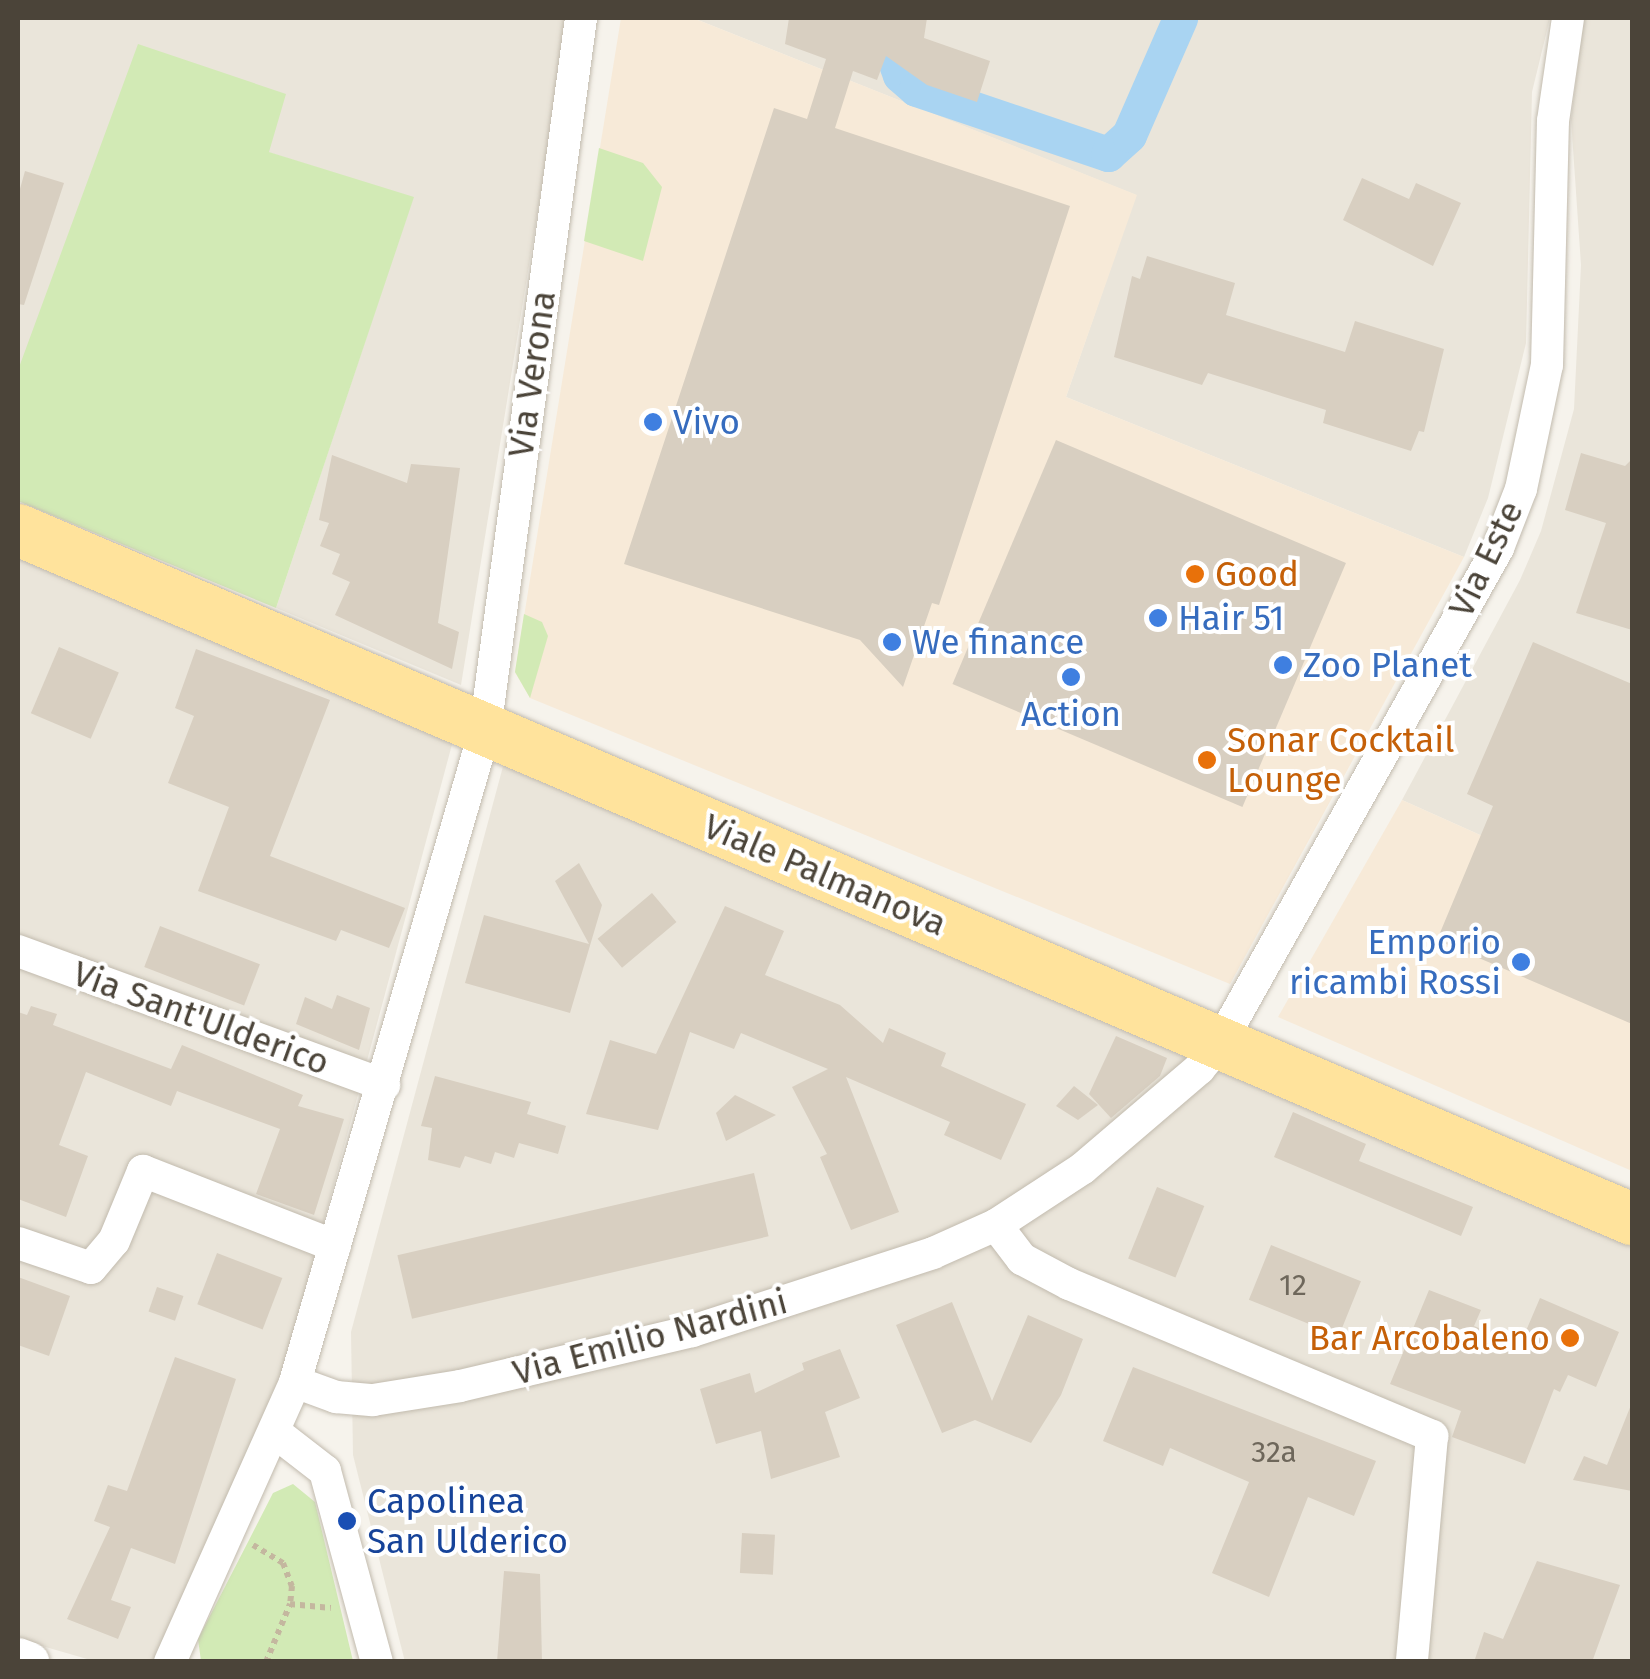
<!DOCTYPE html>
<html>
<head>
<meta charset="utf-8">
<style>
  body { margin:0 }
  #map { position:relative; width:1650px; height:1679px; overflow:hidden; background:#f6f3ec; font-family:"Fira Sans",sans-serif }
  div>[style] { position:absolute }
  .residential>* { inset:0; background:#eae5da }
  .commercial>* { inset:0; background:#f7ead8 }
  .green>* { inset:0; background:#d2eab5 }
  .canal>* { height:35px; margin:-17.5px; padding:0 17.5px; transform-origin:17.5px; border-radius:17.5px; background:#a9d4f2 }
  .building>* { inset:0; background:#d8cfc1; transform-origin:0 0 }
  .path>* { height:6px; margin-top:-3px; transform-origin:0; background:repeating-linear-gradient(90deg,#c4b79f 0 5px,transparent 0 10px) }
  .roads { filter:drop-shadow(0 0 2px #c2bbae) drop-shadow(0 0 2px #c2bbae) }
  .minor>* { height:32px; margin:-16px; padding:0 16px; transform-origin:16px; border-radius:16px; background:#fff }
  .tertiary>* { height:40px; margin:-20px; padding:0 20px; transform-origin:20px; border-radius:20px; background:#fff }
  .primary>* { height:52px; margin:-26px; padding:0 26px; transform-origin:26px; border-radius:26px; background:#ffe39c }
  .dots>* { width:28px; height:28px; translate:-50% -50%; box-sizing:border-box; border:5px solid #fff; border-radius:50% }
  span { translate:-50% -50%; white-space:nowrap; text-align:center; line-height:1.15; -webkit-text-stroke:8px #fff; paint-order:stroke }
  .number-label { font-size:30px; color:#6e675b }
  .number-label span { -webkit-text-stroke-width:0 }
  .street-label { font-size:35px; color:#4b4439 }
  .shop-label { font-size:35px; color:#366cbe }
  .left { translate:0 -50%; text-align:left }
  .right { translate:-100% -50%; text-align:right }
  .food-label { font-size:35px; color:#c56008 }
  .transit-label { font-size:35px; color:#164399 }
  .frame { position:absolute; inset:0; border:20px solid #4b4439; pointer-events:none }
</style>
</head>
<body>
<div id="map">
  <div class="residential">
    <div style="clip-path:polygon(18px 18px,569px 18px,461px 685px,276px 608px,413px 198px,268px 152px,285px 94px,18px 370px)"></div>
    <div style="clip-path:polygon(693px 18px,1550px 18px,1532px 92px,1526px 343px,1488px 498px,1464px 557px,1066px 397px,1136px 195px)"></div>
    <div style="clip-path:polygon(1584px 18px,1632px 18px,1632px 903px,1402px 800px,1520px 580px,1541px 531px,1574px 409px,1581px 265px,1571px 119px)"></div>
    <div style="clip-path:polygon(18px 551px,454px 737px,281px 1381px,156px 1661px,94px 1661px,18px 1639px)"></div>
    <div style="clip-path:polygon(505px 759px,1632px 1241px,1632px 1661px,405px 1662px,353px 1455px,351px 1332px)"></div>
  </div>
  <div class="commercial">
    <div style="clip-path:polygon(621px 18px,693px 18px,1137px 195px,1066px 397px,1464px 557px,1230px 984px,530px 698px,515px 672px)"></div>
    <div style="clip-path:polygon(1402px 800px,1632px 903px,1632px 1171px,1278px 1017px)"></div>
  </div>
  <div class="green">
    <div style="clip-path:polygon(138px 44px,286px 94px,269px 152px,414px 197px,276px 608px,18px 501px,18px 370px)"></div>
    <div style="clip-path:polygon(599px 148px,643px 163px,662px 187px,643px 261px,584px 241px)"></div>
    <div style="clip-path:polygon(524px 614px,542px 622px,548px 636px,530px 698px,515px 672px)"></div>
    <div style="clip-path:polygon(293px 1484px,315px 1502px,353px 1661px,201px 1661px,198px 1639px,248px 1542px,273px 1493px)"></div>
  </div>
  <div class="canal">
    <div style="left:892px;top:18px;width:35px;rotate:90deg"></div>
    <div style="left:892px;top:53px;width:23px;rotate:70deg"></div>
    <div style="left:900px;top:75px;width:21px;rotate:41deg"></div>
    <div style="left:916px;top:89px;width:203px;rotate:18.7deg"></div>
    <div style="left:1108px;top:154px;width:28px;rotate:-42deg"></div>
    <div style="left:1129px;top:135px;width:128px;rotate:-66.4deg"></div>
  </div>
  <div class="building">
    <div style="clip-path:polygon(789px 18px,927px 18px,924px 38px,990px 61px,977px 102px,927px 85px,886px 56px,877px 80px,853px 71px,835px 128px,1070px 206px,939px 605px,932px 603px,903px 687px,860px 640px,624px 564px,774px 108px,807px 119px,826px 59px,785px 44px)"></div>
    <div style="clip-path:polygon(25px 171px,64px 183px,24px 305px,18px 304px,18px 196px)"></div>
    <div style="clip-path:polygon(1362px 178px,1409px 199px,1416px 183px,1461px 203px,1433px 266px,1343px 220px)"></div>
    <div style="clip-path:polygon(1147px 256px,1235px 283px,1226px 315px,1345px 352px,1355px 321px,1444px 349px,1424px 432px,1419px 431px,1411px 451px,1323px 423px,1326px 410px,1208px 373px,1202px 385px,1114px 357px,1132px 276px,1140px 279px)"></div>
    <div style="left:1056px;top:440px;width:315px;height:265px;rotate:23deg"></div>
    <div style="clip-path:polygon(1581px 453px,1625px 466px,1632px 459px,1632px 630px,1576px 613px,1606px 523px,1565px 510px)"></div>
    <div style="clip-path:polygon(332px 455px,407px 483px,411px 464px,460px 468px,438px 623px,459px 632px,452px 669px,335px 615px,350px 582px,332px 574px,340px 554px,320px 546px,329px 523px,319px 520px)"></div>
    <div style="clip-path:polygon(1533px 642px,1632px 684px,1632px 1024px,1437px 940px,1493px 806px,1467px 794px)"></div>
    <div style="left:59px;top:647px;width:65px;height:72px;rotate:23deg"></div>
    <div style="clip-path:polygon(196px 649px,330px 700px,270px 856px,405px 908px,389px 948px,341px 930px,336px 941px,198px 891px,229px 807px,168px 783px,194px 716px,175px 708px)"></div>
    <div style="clip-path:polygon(579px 863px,602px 905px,570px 1013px,465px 983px,484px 915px,589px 944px,555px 881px)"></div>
    <div style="left:652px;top:893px;width:38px;height:71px;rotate:50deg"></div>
    <div style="clip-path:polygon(725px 906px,784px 931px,765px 975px,840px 1005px,883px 1043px,889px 1028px,946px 1053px,941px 1066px,1026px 1104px,1001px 1160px,944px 1135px,950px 1122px,846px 1077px,899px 1212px,851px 1230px,820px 1157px,827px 1154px,792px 1087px,828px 1069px,741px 1033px,734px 1049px,690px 1032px,658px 1130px,586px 1114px,610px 1040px,656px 1054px)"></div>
    <div style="left:160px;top:926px;width:107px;height:44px;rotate:21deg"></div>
    <div style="clip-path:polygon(337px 995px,370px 1008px,359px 1050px,296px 1024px,305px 997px,332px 1009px)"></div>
    <div style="clip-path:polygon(31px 1006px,57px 1014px,53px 1025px,171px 1069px,182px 1045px,303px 1095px,298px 1106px,344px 1119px,314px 1215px,256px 1194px,280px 1129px,177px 1091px,171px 1106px,86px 1072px,59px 1145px,88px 1156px,66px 1217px,18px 1199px,18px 1012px,27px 1015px)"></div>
    <div style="clip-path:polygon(1116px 1036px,1167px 1058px,1160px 1076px,1111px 1118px,1089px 1094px)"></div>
    <div style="clip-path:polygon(435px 1076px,531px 1102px,527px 1114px,566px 1126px,558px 1154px,519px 1143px,514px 1158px,495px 1152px,491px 1164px,465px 1156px,460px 1168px,428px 1160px,432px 1128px,421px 1126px)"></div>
    <div style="clip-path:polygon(1074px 1086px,1098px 1105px,1078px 1120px,1056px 1106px)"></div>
    <div style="clip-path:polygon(735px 1095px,776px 1115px,726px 1141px,716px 1113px)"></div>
    <div style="clip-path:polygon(1293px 1112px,1366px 1144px,1359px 1161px,1473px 1207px,1461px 1236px,1274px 1157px)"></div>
    <div style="left:754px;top:1173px;width:65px;height:366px;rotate:77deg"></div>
    <div style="left:1157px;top:1187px;width:51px;height:77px;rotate:22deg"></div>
    <div style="left:1271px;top:1245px;width:97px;height:59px;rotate:22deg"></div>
    <div style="left:217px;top:1253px;width:70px;height:55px;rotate:21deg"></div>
    <div style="clip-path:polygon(18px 1277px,70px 1296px,49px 1356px,18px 1345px)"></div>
    <div style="left:157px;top:1287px;width:28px;height:26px;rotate:19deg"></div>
    <div style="clip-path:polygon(1429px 1290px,1481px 1310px,1474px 1326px,1520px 1345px,1540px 1298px,1619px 1332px,1596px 1387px,1568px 1375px,1560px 1392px,1554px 1389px,1525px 1464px,1452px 1437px,1461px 1411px,1390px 1384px)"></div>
    <div style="clip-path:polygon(952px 1302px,992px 1401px,1028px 1315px,1083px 1339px,1061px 1395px,1031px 1443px,975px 1420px,942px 1433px,896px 1325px)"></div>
    <div style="clip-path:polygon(840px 1349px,860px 1398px,825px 1412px,840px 1457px,771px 1479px,761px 1431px,716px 1444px,700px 1389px,750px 1373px,755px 1393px,804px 1370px,802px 1363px)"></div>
    <div style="clip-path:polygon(175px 1357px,236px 1379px,175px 1564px,131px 1548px,111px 1600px,131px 1607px,118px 1639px,67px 1619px,110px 1527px,94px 1521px,108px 1485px,127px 1491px)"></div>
    <div style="clip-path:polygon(1133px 1367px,1376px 1461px,1354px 1516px,1308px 1497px,1269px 1597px,1212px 1573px,1249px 1482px,1170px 1448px,1163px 1466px,1103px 1441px)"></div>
    <div style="clip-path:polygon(1631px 1405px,1632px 1491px,1573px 1480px,1584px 1456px,1607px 1465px)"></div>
    <div style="left:742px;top:1533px;width:33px;height:40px;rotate:3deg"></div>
    <div style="clip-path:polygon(1537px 1561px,1620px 1585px,1592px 1662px,1474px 1662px,1484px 1632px,1503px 1639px)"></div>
    <div style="clip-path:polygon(504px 1571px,540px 1574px,542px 1662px,497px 1662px)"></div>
  </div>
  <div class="path">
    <div style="left:253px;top:1545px;width:35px;rotate:31deg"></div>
    <div style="left:283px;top:1563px;width:25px;rotate:69deg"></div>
    <div style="left:292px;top:1586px;width:18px;rotate:96deg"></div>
    <div style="left:266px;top:1662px;width:63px;rotate:-67.5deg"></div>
    <div style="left:290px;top:1604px;width:41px;rotate:5.6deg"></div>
  </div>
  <div class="roads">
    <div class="minor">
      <div style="left:18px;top:951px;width:390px;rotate:20.1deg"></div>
      <div style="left:996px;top:1225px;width:43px;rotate:52.6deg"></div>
      <div style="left:1022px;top:1259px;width:53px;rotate:28deg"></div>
      <div style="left:1069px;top:1284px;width:394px;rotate:22.7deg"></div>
      <div style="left:1432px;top:1436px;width:227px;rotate:95.1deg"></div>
      <div style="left:18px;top:1243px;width:77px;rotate:18.9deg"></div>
      <div style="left:91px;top:1268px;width:35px;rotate:-50deg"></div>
      <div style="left:114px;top:1241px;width:76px;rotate:-67.5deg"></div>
      <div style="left:143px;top:1171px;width:206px;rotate:21.3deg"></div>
      <div style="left:295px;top:1382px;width:44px;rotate:20.1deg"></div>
      <div style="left:336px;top:1397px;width:37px;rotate:5deg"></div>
      <div style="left:373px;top:1400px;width:88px;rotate:-9.1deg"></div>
      <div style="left:460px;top:1386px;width:238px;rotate:-13.3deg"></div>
      <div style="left:692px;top:1331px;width:253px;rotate:-17.9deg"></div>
      <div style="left:933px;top:1253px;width:69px;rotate:-24deg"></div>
      <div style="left:996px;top:1225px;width:104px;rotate:-33.2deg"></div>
      <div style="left:1083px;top:1168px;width:153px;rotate:-40.5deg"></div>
      <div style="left:1199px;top:1069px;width:33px;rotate:-51deg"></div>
      <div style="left:1220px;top:1043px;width:568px;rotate:-60.68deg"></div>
      <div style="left:1498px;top:548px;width:63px;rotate:-68.7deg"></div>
      <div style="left:1521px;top:489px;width:127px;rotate:-78.2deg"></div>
      <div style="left:1547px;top:365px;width:244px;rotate:-88.6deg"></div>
      <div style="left:1553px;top:121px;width:104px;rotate:-81.7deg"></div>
      <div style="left:276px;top:1433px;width:62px;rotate:37.8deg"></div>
      <div style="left:325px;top:1471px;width:198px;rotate:74.8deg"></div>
      <div style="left:170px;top:1662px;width:307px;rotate:-65.9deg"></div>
      <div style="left:295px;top:1382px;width:679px;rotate:-73.75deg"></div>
      <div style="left:485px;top:730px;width:718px;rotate:-82.32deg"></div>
    </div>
    <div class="tertiary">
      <div style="left:18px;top:1658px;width:12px;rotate:20deg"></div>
    </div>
    <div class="primary">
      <div style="left:18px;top:530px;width:1755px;rotate:23.12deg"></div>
    </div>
  </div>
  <div class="dots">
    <div style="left:653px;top:422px;background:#3f7fe0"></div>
    <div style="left:1195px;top:574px;background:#e8710a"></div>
    <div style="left:1158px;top:618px;background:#3f7fe0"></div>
    <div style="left:892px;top:642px;background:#3f7fe0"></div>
    <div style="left:1283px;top:665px;background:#3f7fe0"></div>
    <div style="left:1071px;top:677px;background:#3f7fe0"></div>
    <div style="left:1207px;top:760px;background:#e8710a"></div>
    <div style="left:1521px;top:962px;background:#3f7fe0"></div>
    <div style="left:1570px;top:1338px;background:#e8710a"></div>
    <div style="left:347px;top:1521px;background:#1a4fb4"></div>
  </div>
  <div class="number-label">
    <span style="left:1293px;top:1285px">12</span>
    <span style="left:1274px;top:1452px">32a</span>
  </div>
  <div class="street-label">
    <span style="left:532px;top:374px;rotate:-82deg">Via Verona</span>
    <span style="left:1486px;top:559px;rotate:-64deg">Via Este</span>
    <span style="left:825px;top:875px;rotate:23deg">Viale Palmanova</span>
    <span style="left:201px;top:1018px;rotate:20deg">Via Sant'Ulderico</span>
    <span style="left:650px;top:1337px;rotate:-15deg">Via Emilio Nardini</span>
  </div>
  <div class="shop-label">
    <span class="left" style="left:673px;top:422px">Vivo</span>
    <span class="left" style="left:1178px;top:618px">Hair 51</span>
    <span class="left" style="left:912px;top:642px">We finance</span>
    <span class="left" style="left:1303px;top:665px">Zoo Planet</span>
    <span style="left:1071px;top:714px">Action</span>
    <span class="right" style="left:1501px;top:962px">Emporio<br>ricambi Rossi</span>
  </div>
  <div class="food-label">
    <span class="left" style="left:1215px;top:574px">Good</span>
    <span class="left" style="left:1227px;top:760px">Sonar Cocktail<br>Lounge</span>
    <span class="right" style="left:1550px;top:1338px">Bar Arcobaleno</span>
  </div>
  <div class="transit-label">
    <span class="left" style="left:367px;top:1521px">Capolinea<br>San Ulderico</span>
  </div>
  <div class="frame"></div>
</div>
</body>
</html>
